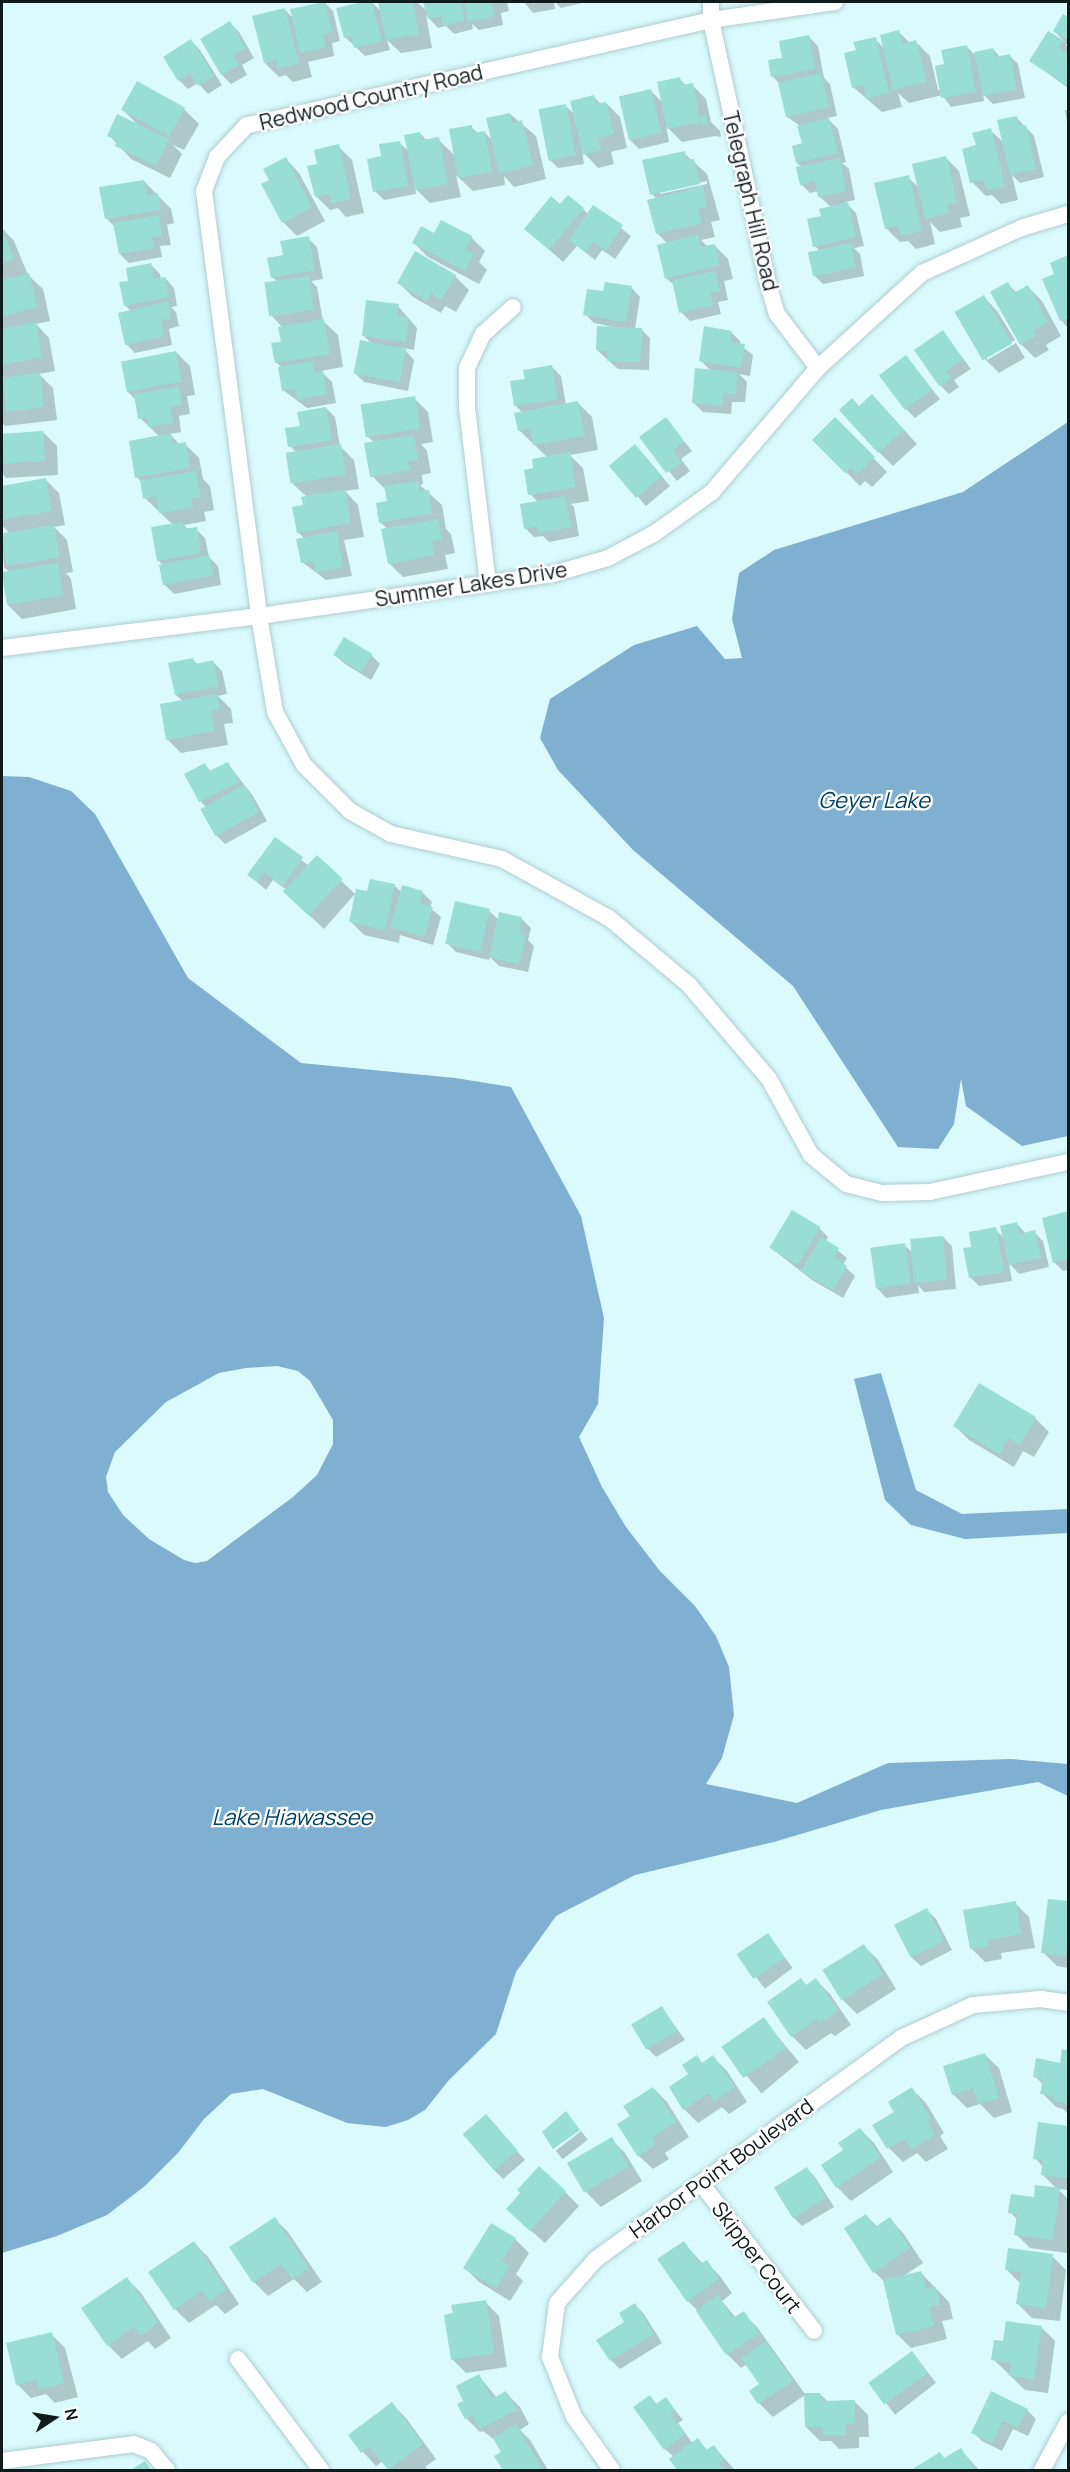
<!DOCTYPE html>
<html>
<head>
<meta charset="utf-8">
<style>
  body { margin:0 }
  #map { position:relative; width:1070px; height:2472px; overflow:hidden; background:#dafafd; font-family:Manrope,sans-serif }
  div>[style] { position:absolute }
  .water>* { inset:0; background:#7fb0d2 }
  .shadow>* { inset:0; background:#0003; transform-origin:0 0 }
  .building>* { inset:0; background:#98ded4; transform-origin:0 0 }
  .roads { filter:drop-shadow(0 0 2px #aecdd0) drop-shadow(0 0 2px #aecdd0) }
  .street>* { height:16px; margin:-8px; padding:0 8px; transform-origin:8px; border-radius:8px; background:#fff }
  span { translate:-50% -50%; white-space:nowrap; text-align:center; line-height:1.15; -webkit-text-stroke:4.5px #fff; paint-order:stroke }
  .street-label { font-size:21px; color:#101b1c }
  .water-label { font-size:22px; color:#004263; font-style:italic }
  .frame { position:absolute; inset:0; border:3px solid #101b1c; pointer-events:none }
  .north { position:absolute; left:24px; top:2388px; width:60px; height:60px; -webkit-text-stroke:4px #fff; paint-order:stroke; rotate:78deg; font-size:16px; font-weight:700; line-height:24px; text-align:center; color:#101b1c }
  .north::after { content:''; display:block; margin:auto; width:21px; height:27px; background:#101b1c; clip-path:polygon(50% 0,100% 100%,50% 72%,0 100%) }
</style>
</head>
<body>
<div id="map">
  <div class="water">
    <div style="clip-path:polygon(1068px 422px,1068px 1136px,1022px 1146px,966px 1106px,961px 1079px,954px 1124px,938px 1149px,898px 1147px,793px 986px,633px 850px,558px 770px,540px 738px,550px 699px,634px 645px,697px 626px,725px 659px,742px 658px,732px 619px,739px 573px,774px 550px,963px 492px)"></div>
    <div style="clip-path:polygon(evenodd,2px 776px,29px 777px,71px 791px,95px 814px,188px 978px,301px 1063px,455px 1078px,511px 1087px,581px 1216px,604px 1318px,598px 1404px,579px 1437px,602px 1487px,626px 1527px,660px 1571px,695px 1606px,716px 1636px,729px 1667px,734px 1715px,722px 1758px,706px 1784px,797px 1803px,888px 1763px,1011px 1759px,1068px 1764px,1068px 1796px,1038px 1782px,881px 1810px,774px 1842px,635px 1875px,556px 1916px,516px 1972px,496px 2034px,449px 2080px,425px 2110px,408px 2120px,386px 2127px,347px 2123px,263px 2089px,231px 2094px,204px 2119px,178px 2153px,145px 2186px,107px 2215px,57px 2236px,2px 2253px,2px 776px,277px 1366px,298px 1371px,310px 1381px,333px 1420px,333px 1444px,317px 1475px,293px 1497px,207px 1561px,195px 1563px,184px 1560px,149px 1539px,123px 1515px,108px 1492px,106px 1477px,115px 1452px,166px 1402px,219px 1373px,246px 1368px,277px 1366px)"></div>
    <div style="clip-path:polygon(881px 1373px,916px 1490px,962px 1514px,1068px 1509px,1068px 1533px,965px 1539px,911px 1525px,885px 1500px,854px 1379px)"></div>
  </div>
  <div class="shadow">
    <div style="clip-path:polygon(324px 2px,333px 11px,340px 41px,332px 43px,334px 56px,308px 62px,312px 77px,293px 82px,286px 75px,279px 77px,265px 63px,285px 10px,293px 18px,291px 10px)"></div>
    <div style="clip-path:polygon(371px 2px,382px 12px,380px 2px,417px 2px,428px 12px,425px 2px,507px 2px,509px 11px,501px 13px,503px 25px,479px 30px,472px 24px,473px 29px,454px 34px,446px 26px,438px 28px,426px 15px,432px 48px,401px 53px,387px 40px,390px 50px,365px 56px,345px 37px,338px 9px)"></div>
    <div style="clip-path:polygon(519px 2px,554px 2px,555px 9px,533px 13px,524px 2px)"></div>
    <div style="clip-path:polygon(555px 2px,586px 2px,561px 8px)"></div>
    <div style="clip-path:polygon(1063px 16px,1068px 19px,1068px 45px,1065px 44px,1068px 47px,1068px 88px,1031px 61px,1049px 33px,1065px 42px,1054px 31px)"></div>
    <div style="clip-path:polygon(230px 23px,239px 32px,254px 58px,242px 65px,247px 75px,231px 84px,222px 75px,202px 39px)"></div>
    <div style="clip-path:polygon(899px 32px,910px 43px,916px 42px,930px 56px,938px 90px,941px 90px,946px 65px,967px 47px,976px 56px,993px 49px,1000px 57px,1009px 55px,1018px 64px,1025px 98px,993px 104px,983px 94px,984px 101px,951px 107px,942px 95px,909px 103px,898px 93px,902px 107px,882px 112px,853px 87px,857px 52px,875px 39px,885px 49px)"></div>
    <div style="clip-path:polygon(809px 37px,818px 46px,824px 78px,830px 84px,837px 116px,827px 118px,838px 129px,846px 162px,842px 163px,849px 169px,855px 200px,845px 202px,856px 213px,864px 246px,854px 248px,860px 254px,864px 276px,823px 284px,814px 275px,820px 251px,815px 246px,822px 217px,831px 207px,819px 196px,818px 191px,810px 193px,801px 184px,802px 167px,797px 163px,803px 144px,799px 125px,787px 117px,779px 83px,773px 77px,784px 59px)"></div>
    <div style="clip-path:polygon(191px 41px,200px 50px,222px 85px,208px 94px,198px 83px,188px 89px,179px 80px)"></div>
    <div style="clip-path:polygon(680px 79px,686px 86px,692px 85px,706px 99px,711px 122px,720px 131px,721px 137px,715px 136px,682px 142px,666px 126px,669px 142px,639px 149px,630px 140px,650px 90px,663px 103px)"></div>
    <div style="clip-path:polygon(137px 83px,185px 110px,199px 124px,184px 150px,173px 145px,182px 154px,170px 178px,131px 159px,109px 135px,137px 124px,123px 110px)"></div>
    <div style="clip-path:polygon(593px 96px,601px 104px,606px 103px,620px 117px,627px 148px,611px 152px,614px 164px,598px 168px,582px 151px,584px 164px,558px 168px,549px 159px,566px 106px,575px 115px)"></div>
    <div style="clip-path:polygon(1065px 110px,1068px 110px,1068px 128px)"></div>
    <div style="clip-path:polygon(510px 114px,536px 136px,546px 179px,514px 187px,504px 176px,505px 185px,473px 191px,456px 175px,461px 197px,430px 203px,415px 188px,416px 194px,384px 200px,375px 191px,383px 157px,399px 142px,409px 152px,420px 133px,427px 141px,438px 139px,455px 156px,471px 127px,478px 133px,484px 132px,492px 140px)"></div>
    <div style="clip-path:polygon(1016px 117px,1034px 136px,1044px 177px,1020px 183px,1012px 175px,1018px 200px,1001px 204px,992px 195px,986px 196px,972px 182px,977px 147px,990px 130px,1004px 143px)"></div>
    <div style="clip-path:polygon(338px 146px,352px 160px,364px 213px,346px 217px,338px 208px,330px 210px,316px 196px)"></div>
    <div style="clip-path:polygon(evenodd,684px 153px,707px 174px,720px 220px,711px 222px,715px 237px,701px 240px,708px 247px,714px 245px,728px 259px,733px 279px,724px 281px,728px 300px,718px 302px,721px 314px,690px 321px,681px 312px,675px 286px,666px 278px,668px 244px,657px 233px,657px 199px,652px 194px,684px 153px,707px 181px,707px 184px,660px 194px,660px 191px,707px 181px)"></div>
    <div style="clip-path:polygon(945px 157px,959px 171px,970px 216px,960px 218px,962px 227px,940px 232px,930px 222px,935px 244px,916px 249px,908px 241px,900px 242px,886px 228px,908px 177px,918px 187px)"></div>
    <div style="clip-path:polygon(286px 159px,299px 173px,325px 221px,297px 236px,283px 222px,271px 180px)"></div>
    <div style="clip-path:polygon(144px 181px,171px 209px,174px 223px,167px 225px,171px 245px,160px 246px,162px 257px,129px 263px,120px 254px,116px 228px,107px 219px)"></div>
    <div style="clip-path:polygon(561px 206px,583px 209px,588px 214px,594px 207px,631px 236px,615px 259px,602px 250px,595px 260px,577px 246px,563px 262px,526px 229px)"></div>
    <div style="clip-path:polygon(2px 228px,14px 241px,28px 275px,43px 289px,50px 321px,36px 324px,49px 338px,55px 371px,39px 374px,53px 388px,57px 420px,5px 426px,2px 423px,2px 379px,4px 378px,2px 375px)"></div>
    <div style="clip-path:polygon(435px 235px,471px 237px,485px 251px,479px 262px,487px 270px,479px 284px,428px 257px,414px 243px)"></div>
    <div style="clip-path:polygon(308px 238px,317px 247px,323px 279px,311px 281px,317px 287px,323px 321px,338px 335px,343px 367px,321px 371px,332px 382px,336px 403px,307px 408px,283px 390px,282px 368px,276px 362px,282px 343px,283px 328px,272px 316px,278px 282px,272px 277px,285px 256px)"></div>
    <div style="clip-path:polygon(416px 253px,455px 276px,469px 290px,456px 312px,445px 306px,441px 313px,413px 297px,399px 283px)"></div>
    <div style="clip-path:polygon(1068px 257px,1068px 328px,1061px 320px,1056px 274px,1052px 264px)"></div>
    <div style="clip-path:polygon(151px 265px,160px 274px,161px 279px,165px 278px,174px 288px,177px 306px,171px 307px,176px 312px,179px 326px,169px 329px,172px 345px,135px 353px,126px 344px,131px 311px,125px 305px,130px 282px)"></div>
    <div style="clip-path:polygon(1008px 284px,1017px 293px,1028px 287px,1042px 301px,1061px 336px,1046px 345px,1049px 350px,1035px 358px,1021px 344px)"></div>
    <div style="clip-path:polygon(631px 287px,640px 297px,635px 329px,641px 329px,650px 338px,649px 370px,618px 369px,597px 350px,609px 326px,594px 323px,585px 314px,604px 293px)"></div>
    <div style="clip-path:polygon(984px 297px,997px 311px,1015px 340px,987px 357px,987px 360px,1016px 343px,1025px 358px,999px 373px,985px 359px)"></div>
    <div style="clip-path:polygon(398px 306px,417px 328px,414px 350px,403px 348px,414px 360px,408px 391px,364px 382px,355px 373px,372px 344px,363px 335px)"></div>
    <div style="clip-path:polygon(731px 332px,740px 341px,740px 345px,753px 355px,750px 376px,739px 374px,747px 382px,745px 402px,732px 402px,731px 414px,703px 412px,694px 403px,711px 371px,700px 360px)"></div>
    <div style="clip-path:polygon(943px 332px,971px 369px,954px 380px,959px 387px,949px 394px,940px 385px)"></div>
    <div style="clip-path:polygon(176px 352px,190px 366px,195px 395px,187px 396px,190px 414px,179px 416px,181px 432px,170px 434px,180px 445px,185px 444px,199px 458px,203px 479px,210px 486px,214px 510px,204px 512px,206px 521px,184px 525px,189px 530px,196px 529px,205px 538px,209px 557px,218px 566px,221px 585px,174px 594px,165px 585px,163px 565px,158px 560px,173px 525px,145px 498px,142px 483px,137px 477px,160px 437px,140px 418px,136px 400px,127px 391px)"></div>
    <div style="clip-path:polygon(906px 357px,940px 399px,915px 418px,906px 409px)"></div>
    <div style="clip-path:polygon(552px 367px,561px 376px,566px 405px,578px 403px,592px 417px,598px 450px,570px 455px,583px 468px,589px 501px,571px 504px,574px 507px,579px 536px,549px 542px,543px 536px,534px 537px,525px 528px,538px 502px,530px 494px,535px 470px,548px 458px,519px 430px,523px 413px,516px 406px,512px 383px,526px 380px)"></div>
    <div style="clip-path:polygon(414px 398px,428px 412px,433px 442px,421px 444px,427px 451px,431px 473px,422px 475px,423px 484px,420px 485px,442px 505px,446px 529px,451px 534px,455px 553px,445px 555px,448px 569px,403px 577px,389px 563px,388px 530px,380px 522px,389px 502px,386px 490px,372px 476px,375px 443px,368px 437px)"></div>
    <div style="clip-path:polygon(326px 408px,335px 417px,340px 446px,354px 460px,359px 489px,345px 491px,358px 505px,364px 537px,344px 540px,352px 576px,326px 580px,302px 562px,305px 539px,298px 532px,307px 497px,293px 484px,297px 453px,290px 446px,301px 427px)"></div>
    <div style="clip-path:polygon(860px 408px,886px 410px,917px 444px,893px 466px,879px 452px)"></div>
    <div style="clip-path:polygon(666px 419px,692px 451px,681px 459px,690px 471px,677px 481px,641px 438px)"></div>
    <div style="clip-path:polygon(835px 419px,887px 472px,872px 487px,865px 481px,860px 486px,814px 440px)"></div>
    <div style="clip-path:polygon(43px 432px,57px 446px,58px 475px,6px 478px,2px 473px,2px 435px)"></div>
    <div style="clip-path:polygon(644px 455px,670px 486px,646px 506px,611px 466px)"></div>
    <div style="clip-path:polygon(45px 479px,59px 493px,65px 525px,54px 527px,67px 540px,73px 572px,66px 573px,71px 579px,76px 609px,22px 619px,8px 605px,10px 573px,4px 567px,2px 535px,10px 534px,2px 525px,2px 501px,4px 500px,2px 487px)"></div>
    <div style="clip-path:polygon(345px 639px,371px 655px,380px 664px,371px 680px,345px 664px,335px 655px)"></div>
    <div style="clip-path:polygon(192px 659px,198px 665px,213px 662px,222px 671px,227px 694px,218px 696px,231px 709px,233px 723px,224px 724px,228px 745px,181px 753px,167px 739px,183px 701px,176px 695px)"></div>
    <div style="clip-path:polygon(228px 764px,253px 796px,267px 821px,225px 844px,216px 835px,206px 807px,200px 801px,205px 765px,212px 772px)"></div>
    <div style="clip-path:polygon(275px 839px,309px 866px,317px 858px,355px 894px,324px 929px,299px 906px,287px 890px,273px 880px,266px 890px,249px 875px)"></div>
    <div style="clip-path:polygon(394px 885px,402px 893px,423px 893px,432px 902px,430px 908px,441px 917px,433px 945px,400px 935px,399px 943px,364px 935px,350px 921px,368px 893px)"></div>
    <div style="clip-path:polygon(489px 911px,499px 920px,521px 918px,531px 928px,528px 940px,534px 946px,528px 972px,499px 966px,490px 957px,489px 960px,456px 952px,447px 943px)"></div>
    <div style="clip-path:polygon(793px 1212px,819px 1228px,828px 1237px,826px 1241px,847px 1258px,843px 1265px,855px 1276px,843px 1298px,812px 1280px,771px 1248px)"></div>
    <div style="clip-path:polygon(1068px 1213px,1068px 1270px,1063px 1271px,1054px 1262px,1044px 1219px)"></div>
    <div style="clip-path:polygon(1017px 1224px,1026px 1234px,1034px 1232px,1043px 1241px,1049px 1267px,1019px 1274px,1009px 1263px,1012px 1281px,979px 1286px,970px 1277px,973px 1248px,995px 1229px,1004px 1238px)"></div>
    <div style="clip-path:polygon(943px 1237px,952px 1246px,956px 1289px,924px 1292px,918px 1285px,919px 1293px,886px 1298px,877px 1288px,904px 1245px,913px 1253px)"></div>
    <div style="clip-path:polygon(1035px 1418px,1049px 1432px,1034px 1457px,1023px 1451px,1014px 1467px,969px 1440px,955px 1426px)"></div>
    <div style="clip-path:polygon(1050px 1901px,1068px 1903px,1068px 1968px,1057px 1966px,1043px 1952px)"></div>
    <div style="clip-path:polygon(1015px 1903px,1029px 1917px,1035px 1948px,1001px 1953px,1002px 1959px,985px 1962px,971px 1948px)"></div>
    <div style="clip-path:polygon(927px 1910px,936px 1919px,952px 1950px,921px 1966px,911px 1957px)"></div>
    <div style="left:768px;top:1935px;width:41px;height:35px;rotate:53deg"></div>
    <div style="clip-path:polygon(864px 1946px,878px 1960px,896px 1989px,857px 2014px,843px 2000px)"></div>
    <div style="clip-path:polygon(816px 1980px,830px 1994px,851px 2025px,835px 2036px,831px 2033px,806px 2050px,792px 2036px,807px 1986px)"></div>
    <div style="clip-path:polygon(662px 2008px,685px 2040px,656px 2057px,647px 2048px)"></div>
    <div style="left:763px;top:2019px;width:56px;height:49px;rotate:50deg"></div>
    <div style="clip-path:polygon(1064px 2051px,1068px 2051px,1068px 2114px,1063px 2109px,1056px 2107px,1042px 2093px,1043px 2085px,1035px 2076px,1061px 2065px)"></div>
    <div style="clip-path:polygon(985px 2055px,999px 2068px,1012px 2112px,994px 2118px,980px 2104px,967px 2108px,953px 2094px)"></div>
    <div style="clip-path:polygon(697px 2057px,703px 2064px,713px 2057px,727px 2071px,747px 2102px,729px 2114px,722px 2107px,698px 2123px,684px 2109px,690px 2075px)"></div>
    <div style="clip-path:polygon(653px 2088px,667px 2102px,689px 2137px,665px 2153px,669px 2159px,653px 2169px,639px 2156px,632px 2116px)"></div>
    <div style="clip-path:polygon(912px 2089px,926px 2103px,944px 2133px,940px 2136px,948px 2149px,926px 2162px,917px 2153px,903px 2162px,889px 2148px,875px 2126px,896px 2112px)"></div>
    <div style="clip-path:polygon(1039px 2124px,1068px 2128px,1068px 2190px,1058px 2189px,1068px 2199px,1067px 2253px,1030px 2248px,1016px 2234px,1018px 2220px,1010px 2212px,1058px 2190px,1042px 2174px,1043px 2167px,1035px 2158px)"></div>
    <div style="clip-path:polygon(495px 2125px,525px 2160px,503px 2179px,494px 2170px)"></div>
    <div style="clip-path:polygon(860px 2129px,874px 2143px,893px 2172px,851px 2201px,837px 2187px,845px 2150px)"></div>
    <div style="left:581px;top:2131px;width:11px;height:32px;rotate:52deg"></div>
    <div style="clip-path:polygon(611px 2139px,625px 2153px,642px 2181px,601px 2207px,587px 2193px,569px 2165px)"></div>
    <div style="clip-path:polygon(806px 2168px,815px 2177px,834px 2207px,802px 2226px,793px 2217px,775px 2188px)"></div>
    <div style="clip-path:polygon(565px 2192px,579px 2206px,545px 2243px,522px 2223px,522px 2193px)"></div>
    <div style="clip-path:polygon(866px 2216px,878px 2227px,890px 2219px,903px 2233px,923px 2263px,902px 2277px,921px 2273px,949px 2302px,953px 2319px,942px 2321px,947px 2339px,911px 2348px,897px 2334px,885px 2282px,874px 2272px)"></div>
    <div style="clip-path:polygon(274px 2218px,288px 2232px,322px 2282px,307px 2292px,294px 2279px,268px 2296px,254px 2282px,231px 2248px)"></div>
    <div style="clip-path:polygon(515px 2239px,529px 2253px,516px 2274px,523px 2281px,510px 2301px,479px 2282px,465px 2268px)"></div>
    <div style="clip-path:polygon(683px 2242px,703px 2264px,706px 2262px,720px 2276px,732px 2293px,722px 2301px,736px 2318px,743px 2313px,757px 2327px,805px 2394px,820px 2394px,828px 2402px,854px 2401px,868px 2415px,869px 2437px,859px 2437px,859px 2448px,839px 2449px,831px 2441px,820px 2441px,806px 2427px,805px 2395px,773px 2417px,759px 2403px,761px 2385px,747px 2364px,741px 2368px,727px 2354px,698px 2311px,688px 2301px)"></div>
    <div style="clip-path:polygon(194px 2243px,208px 2257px,239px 2304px,225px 2314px,216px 2305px,189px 2323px,175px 2309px)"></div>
    <div style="clip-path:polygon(1052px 2256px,1066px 2270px,1060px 2321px,1032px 2318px,1018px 2304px,1021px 2284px,1007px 2270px)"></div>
    <div style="clip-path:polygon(127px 2279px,141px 2293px,171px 2338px,155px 2349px,148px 2341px,122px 2359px,108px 2345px)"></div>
    <div style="clip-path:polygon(485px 2302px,499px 2316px,507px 2367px,466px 2373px,452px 2359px)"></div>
    <div style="clip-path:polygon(635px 2305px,644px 2314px,662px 2343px,620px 2369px,611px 2360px)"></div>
    <div style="clip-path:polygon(1041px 2327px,1055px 2341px,1048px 2393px,1025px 2390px,993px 2359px,1004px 2343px)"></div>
    <div style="clip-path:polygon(51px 2334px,65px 2348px,78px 2397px,55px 2403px,46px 2394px,31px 2398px,17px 2384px)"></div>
    <div style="left:912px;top:2352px;width:39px;height:52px;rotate:52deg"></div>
    <div style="clip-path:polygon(479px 2376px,497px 2398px,506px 2393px,520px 2407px,529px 2424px,520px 2430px,530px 2440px,548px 2470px,504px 2470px,496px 2457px,503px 2452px,497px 2442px,483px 2431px,480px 2432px,466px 2418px,466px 2401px)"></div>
    <div style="clip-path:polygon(649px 2397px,658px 2405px,666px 2399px,683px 2420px,678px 2423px,693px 2444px,698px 2440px,708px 2451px,713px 2446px,735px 2470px,679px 2470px,671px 2459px,674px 2457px,665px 2449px)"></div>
    <div style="clip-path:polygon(392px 2404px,406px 2418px,436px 2459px,425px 2467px,429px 2470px,390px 2470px,383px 2461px,376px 2466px,363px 2452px)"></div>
    <div style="clip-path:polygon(1027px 2410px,1036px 2419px,1028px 2436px,1013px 2429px,1002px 2451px,982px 2441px,973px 2432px)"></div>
    <div style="clip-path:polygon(961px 2450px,979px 2470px,914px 2470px,940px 2454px,945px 2459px)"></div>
  </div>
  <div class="building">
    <div style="clip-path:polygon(325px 2px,332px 32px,323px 34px,326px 47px,300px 53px,290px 9px)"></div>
    <div style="clip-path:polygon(363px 2px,372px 2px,382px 41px,354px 48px,351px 36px,344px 38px,336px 8px)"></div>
    <div style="clip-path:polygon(378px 2px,413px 2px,419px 34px,386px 40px)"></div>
    <div style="clip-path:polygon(423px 2px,461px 2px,465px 20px,443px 26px,441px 16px,428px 19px)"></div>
    <div style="clip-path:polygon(464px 2px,498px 2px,492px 4px,495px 16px,468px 22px)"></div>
    <div style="clip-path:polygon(285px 8px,299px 63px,277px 69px,276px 60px,264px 63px,252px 16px)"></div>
    <div style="clip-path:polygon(1063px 14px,1068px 17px,1068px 40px,1053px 31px)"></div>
    <div style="clip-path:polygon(230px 21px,246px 48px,233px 55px,239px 65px,221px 75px,200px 39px)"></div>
    <div style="clip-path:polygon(899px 30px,902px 44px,916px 40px,927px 82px,893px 90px,880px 35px)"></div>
    <div style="clip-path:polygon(1048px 31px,1063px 40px,1059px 48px,1068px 54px,1068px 86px,1029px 61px)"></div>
    <div style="clip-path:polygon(809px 35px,815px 69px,771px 77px,768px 60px,782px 58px,779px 41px)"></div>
    <div style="clip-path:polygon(876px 37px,889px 93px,866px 99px,864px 85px,852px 88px,844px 53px,856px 50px,853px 42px)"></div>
    <div style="clip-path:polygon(191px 39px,214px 76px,198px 86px,190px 73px,178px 81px,163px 57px)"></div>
    <div style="clip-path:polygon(967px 45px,976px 92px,941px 98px,935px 66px,944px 64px,941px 50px)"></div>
    <div style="clip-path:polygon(993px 48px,995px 57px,1010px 54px,1017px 89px,983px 96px,974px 52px)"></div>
    <div style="left:821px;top:73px;width:35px;height:44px;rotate:77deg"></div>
    <div style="clip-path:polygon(680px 77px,682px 85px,693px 83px,699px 117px,706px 116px,708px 124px,702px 125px,702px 122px,667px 129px,657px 82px)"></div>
    <div style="left:137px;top:81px;width:55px;height:33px;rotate:29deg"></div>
    <div style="left:651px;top:89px;width:45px;height:33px;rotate:77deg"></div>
    <div style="clip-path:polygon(594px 95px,596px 104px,606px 102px,614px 134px,598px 138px,601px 150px,583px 155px,570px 101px)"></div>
    <div style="left:566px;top:104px;width:52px;height:28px;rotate:79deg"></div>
    <div style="clip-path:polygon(510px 113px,512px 123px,522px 120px,533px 165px,499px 174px,486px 118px)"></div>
    <div style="clip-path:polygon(117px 114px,169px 139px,156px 166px,115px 146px,117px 140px,107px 136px)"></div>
    <div style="clip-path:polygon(1017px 116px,1019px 126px,1026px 125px,1036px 169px,1010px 175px,997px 120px)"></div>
    <div style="clip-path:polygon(829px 118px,838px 153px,796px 163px,792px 146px,802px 143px,797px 126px)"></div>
    <div style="clip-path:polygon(472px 125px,473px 133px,485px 131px,492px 172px,458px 178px,449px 129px)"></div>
    <div style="clip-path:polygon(991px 128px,1005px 186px,986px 191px,984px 180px,970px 183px,962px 149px,976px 145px,972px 133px)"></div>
    <div style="clip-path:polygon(420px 132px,422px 140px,439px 137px,448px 184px,415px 190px,404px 135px)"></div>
    <div style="clip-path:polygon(400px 141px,408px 186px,373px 192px,367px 159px,381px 156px,379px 144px)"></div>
    <div style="clip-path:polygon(339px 144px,351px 199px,331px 203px,329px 194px,315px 197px,307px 166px,317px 164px,314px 150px)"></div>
    <div style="clip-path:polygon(685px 151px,687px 160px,694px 159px,700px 184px,650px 195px,642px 160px)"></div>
    <div style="clip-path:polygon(946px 156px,957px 202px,947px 205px,949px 213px,925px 219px,912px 164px)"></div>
    <div style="clip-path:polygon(286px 157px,312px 207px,282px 223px,261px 184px,269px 180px,263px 169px)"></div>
    <div style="clip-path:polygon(840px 158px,846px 191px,818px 197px,815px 181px,800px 185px,796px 167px)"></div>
    <div style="clip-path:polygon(909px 175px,922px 231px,901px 235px,898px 226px,885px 229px,874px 183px)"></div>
    <div style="clip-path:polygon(144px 180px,147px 195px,158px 193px,161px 210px,105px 219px,99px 187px)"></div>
    <div style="clip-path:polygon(703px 186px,707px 206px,698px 209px,702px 223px,656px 234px,647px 200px)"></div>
    <div style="clip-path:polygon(568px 195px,584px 208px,549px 250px,524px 229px,551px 196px,560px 204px)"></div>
    <div style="clip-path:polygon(848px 202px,856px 237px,813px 247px,807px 219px,821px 216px,819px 209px)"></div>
    <div style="clip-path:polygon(593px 205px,623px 225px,606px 251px,593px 242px,586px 252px,569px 240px)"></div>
    <div style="clip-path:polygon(159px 215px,162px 236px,152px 237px,154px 248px,119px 254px,113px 223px)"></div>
    <div style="clip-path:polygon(441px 220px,472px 236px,465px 250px,474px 254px,465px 271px,412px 243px,421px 226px,434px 233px)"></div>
    <div style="clip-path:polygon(2px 227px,14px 259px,2px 264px)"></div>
    <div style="clip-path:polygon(698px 235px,701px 247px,715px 244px,720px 265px,665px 279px,657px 245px)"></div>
    <div style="clip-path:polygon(309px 236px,315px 270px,271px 278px,267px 258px,283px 255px,280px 241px)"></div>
    <div style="left:851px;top:243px;width:25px;height:44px;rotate:78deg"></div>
    <div style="clip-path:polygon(415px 251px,456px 275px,442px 300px,431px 293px,427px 301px,397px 283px)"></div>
    <div style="clip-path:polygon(1068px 255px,1068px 318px,1060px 321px,1042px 279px,1054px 274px,1050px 263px)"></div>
    <div style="clip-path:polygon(151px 263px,154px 279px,165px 277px,169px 297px,124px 306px,119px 282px,128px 281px,126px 268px)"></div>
    <div style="clip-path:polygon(715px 271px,720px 291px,710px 293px,713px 305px,679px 313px,672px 280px)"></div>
    <div style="clip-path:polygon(29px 273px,37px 307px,2px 316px,2px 280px)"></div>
    <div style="left:309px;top:276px;width:34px;height:45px;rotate:82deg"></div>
    <div style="clip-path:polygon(605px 282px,632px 286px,626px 322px,583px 315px,587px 289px,603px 291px)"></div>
    <div style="clip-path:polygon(1008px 282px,1014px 293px,1028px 285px,1048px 322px,1033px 331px,1036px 336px,1020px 345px,990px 292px)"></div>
    <div style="left:984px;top:295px;width:56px;height:34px;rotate:60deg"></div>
    <div style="clip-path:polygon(366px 300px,399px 304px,397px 316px,409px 318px,406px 342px,362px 336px)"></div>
    <div style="clip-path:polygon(168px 301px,171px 318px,161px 320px,164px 336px,125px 345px,118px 313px)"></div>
    <div style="clip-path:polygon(324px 319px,330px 354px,275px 363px,271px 343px,281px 342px,278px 327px)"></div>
    <div style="clip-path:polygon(36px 322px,42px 357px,2px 365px,2px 329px)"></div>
    <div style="clip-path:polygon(597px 326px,642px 328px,640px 362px,607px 361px,607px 351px,596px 350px)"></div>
    <div style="clip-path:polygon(704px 326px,732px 331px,730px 342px,745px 344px,741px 368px,699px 361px)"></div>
    <div style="clip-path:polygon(943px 330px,963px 359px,946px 371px,951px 378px,939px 386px,914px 350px)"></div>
    <div style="left:360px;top:340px;width:47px;height:34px;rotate:11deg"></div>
    <div style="left:176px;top:351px;width:31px;height:56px;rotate:79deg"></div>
    <div style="left:906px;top:355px;width:43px;height:34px;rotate:53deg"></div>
    <div style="clip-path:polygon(312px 361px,315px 373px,323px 371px,327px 394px,297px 400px,295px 389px,282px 391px,278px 367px)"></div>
    <div style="clip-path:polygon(552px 365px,558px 399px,514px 406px,510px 381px,525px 379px,523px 370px)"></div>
    <div style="clip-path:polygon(695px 368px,738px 372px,736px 394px,723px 393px,722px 406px,692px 403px)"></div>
    <div style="left:40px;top:373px;width:34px;height:38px;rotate:83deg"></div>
    <div style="clip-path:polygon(179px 386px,182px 405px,170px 407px,173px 423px,148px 427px,146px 417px,138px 419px,134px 394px)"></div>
    <div style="clip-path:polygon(872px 394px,904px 430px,878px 453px,839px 410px,852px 398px,859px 406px)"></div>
    <div style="left:415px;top:396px;width:33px;height:55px;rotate:81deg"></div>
    <div style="clip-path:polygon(578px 401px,585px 436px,533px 445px,530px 429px,518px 431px,514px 413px)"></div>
    <div style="clip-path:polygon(326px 407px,332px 440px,288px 447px,285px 428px,300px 426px,297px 412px)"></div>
    <div style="clip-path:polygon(666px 417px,684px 441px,673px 450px,682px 462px,666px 473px,639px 437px)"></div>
    <div style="clip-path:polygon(835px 417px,875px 457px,857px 474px,851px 468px,845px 473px,812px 440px)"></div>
    <div style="left:43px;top:431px;width:30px;height:41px;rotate:86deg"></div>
    <div style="clip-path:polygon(171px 433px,173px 444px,186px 442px,190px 468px,135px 478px,129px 441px)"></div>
    <div style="clip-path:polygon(414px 435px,418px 460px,408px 461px,410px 470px,370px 477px,364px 443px)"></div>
    <div style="left:341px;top:444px;width:31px;height:56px;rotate:81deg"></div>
    <div style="left:635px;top:444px;width:42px;height:34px;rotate:50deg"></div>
    <div style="clip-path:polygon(570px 452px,576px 487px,528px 495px,524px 470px,533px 468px,532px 459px)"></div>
    <div style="clip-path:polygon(196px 471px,201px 497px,191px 498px,193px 508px,159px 513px,156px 496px,143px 499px,140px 480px)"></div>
    <div style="clip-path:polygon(46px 478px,51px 511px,2px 520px,2px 486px)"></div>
    <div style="clip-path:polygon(418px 481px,420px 491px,429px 490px,432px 513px,379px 523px,376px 503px,387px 501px,384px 486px)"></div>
    <div style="clip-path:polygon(345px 489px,351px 523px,297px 533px,292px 507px,303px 505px,301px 497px)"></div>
    <div style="clip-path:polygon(565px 496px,571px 527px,538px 533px,537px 526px,524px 529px,520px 504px)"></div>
    <div style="clip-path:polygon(438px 519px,442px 540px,432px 541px,434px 555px,388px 564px,381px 529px)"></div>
    <div style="clip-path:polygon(183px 522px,184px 529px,197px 527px,201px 553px,157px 561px,151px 527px)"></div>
    <div style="left:54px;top:525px;width:33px;height:53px;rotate:81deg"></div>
    <div style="clip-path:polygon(337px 531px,343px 567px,316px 572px,313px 561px,301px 563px,296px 539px)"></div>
    <div style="left:209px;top:555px;width:21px;height:51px;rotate:79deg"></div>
    <div style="left:58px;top:563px;width:33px;height:57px;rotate:81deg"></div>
    <div style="left:344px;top:637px;width:33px;height:21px;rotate:31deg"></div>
    <div style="clip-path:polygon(193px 658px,195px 664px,213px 660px,219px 686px,175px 695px,168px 663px)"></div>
    <div style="clip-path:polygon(217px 694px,220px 709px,211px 711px,215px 731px,166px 740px,160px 704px)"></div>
    <div style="clip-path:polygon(228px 762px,239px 782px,199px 802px,184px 774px,205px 763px,209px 771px)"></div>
    <div style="left:244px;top:785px;width:31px;height:50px;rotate:61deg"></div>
    <div style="clip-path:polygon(275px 837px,303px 857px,283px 886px,264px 872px,257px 882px,247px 875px)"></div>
    <div style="left:317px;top:855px;width:35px;height:50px;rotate:43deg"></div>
    <div style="clip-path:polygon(370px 879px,395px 884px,385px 930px,349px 922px,356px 889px,367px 891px)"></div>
    <div style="clip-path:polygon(402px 885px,423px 891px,420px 903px,433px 907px,424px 937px,390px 927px)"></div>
    <div style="left:455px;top:901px;width:36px;height:44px;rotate:13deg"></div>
    <div style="clip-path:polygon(499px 912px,522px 917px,519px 934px,526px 936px,519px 964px,489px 957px)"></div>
    <div style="left:792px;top:1210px;width:33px;height:44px;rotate:31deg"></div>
    <div style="clip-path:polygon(1068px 1211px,1068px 1259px,1053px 1263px,1042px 1218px)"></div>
    <div style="clip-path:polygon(1017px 1222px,1020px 1234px,1035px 1230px,1041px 1258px,1009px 1265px,1000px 1226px)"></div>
    <div style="clip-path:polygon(996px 1227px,1004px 1272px,969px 1278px,963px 1248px,971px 1247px,969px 1232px)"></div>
    <div style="left:943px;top:1236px;width:44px;height:33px;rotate:85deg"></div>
    <div style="clip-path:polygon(821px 1237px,839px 1248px,834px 1257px,847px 1266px,833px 1290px,801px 1271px)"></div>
    <div style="left:905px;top:1243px;width:41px;height:35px;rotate:82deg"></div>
    <div style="clip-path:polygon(979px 1383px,1036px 1417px,1020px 1445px,1009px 1438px,999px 1454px,953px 1426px)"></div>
    <div style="clip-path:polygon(1048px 1899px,1068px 1901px,1068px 1945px,1065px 1956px,1041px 1953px)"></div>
    <div style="clip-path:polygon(1016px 1901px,1021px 1934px,988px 1940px,989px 1946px,970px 1949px,963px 1910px)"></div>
    <div style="left:927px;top:1908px;width:37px;height:37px;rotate:63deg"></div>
    <div style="left:768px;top:1933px;width:30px;height:38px;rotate:56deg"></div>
    <div style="left:864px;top:1944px;width:36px;height:49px;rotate:58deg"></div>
    <div style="clip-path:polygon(801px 1978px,806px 1985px,816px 1978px,838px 2011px,820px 2023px,817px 2019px,791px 2037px,767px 2002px)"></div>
    <div style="left:662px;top:2006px;width:29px;height:36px;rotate:59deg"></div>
    <div style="left:764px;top:2017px;width:38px;height:52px;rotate:55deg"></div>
    <div style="clip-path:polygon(1062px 2049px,1068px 2050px,1068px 2104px,1053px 2101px,1054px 2096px,1040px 2094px,1043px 2079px,1033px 2077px,1036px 2058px,1060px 2063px)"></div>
    <div style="clip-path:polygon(985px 2053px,999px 2098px,978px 2104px,973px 2088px,952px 2095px,943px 2066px)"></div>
    <div style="clip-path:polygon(697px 2055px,702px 2063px,713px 2055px,735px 2087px,714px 2101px,709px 2093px,683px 2110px,669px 2087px,688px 2074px,682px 2065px)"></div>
    <div style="clip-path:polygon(653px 2087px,676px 2122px,652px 2138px,656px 2144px,638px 2157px,617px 2124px,630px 2116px,623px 2106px)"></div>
    <div style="clip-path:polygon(912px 2087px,931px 2119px,927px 2122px,935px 2135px,911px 2149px,905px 2139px,887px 2149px,872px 2125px,894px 2112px,888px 2102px)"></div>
    <div style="clip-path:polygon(566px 2111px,580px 2130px,553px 2149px,542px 2132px)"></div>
    <div style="left:486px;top:2114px;width:48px;height:31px;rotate:49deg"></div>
    <div style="clip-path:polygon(1038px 2122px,1068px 2126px,1067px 2178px,1041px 2175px,1043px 2160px,1033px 2159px)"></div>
    <div style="clip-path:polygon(860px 2128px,881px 2157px,836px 2188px,821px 2165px,843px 2150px,838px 2143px)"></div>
    <div style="left:612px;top:2137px;width:34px;height:52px;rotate:60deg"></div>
    <div style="clip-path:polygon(539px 2166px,566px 2191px,530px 2231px,506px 2209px,520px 2193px,517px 2190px)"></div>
    <div style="left:807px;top:2167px;width:36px;height:39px;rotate:58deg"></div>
    <div style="clip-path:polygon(1035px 2185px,1060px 2188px,1053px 2240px,1014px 2235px,1017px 2214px,1008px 2213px,1011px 2194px,1034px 2197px)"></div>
    <div style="clip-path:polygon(866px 2214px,875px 2227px,890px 2217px,910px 2248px,873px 2273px,844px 2228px)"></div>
    <div style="clip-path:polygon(275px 2217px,309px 2268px,292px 2279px,281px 2264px,253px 2283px,229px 2247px)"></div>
    <div style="clip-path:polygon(491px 2223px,516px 2238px,502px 2260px,510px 2266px,496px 2288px,463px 2268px)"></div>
    <div style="clip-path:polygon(194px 2241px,227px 2290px,210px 2301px,202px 2291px,174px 2310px,148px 2272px)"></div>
    <div style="clip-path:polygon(684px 2241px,700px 2264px,707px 2260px,719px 2279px,687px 2302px,657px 2259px)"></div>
    <div style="clip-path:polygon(1008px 2248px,1053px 2254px,1046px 2308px,1016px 2304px,1021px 2272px,1005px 2270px)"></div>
    <div style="clip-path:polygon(921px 2271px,926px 2289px,936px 2287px,940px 2305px,929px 2307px,934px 2326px,896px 2335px,883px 2280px)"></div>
    <div style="clip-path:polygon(127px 2277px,158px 2323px,140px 2336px,134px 2327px,107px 2346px,81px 2308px)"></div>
    <div style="clip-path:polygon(718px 2295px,733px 2318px,744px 2311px,759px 2334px,726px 2355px,696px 2311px)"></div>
    <div style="clip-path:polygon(486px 2300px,494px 2353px,451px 2360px,444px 2315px,453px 2313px,451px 2305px)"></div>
    <div style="clip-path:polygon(635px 2303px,654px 2334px,610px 2361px,596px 2340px,624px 2322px,619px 2313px)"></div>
    <div style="clip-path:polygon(1006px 2321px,1042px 2326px,1034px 2379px,1009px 2376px,1011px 2363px,991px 2360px,994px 2340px,1003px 2341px)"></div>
    <div style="clip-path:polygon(52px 2332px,64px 2383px,39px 2390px,37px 2380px,16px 2385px,6px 2343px)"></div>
    <div style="clip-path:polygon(766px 2342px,793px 2381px,758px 2404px,749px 2391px,759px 2384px,741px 2358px)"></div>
    <div style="left:912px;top:2351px;width:27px;height:54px;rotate:54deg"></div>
    <div style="clip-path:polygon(479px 2374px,492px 2399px,506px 2391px,517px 2410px,480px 2429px,472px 2415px,465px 2419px,457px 2404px,463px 2401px,456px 2386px)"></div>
    <div style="clip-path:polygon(991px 2391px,1028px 2409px,1018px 2428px,1003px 2421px,992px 2443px,971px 2433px)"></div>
    <div style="clip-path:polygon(804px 2393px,820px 2393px,821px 2401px,855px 2400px,855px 2423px,846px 2424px,846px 2435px,823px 2435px,823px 2427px,805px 2427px)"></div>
    <div style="clip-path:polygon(650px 2395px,656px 2404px,666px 2397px,675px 2410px,670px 2414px,685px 2434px,664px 2450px,633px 2407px)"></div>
    <div style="clip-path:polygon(392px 2402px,423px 2444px,388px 2470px,370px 2446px,361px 2453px,348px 2435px)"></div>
    <div style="clip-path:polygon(516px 2424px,543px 2470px,503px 2470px,494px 2456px,501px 2452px,493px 2438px)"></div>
    <div style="clip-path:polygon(698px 2438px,706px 2450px,714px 2445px,724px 2459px,719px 2463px,725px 2470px,677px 2470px,669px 2459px)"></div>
    <div style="clip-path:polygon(961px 2448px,975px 2470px,911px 2470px,940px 2452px,944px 2458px)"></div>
    <div style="clip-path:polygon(145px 2461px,151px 2470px,131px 2470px)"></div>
  </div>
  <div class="roads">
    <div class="street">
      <div style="left:711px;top:2px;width:18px;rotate:90deg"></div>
      <div style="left:711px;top:20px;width:266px;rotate:77.8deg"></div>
      <div style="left:767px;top:280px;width:35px;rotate:74deg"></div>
      <div style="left:777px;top:314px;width:68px;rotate:52.8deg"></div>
      <div style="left:835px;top:2px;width:125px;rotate:171.7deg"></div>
      <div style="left:711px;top:20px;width:476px;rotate:167.2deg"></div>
      <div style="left:247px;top:125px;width:44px;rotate:133.2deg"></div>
      <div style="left:217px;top:157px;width:36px;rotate:111deg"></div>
      <div style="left:204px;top:191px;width:429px;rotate:82.6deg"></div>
      <div style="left:259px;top:616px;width:97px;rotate:80.5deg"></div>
      <div style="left:275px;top:712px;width:60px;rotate:61.3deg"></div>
      <div style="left:304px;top:765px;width:65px;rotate:45deg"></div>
      <div style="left:350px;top:811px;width:47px;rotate:29.3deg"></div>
      <div style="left:391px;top:834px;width:114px;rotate:12.7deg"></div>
      <div style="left:502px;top:859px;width:122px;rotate:28.9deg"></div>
      <div style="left:609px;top:918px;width:104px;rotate:39.9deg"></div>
      <div style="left:689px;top:985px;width:123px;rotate:49.6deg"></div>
      <div style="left:769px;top:1079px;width:87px;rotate:61.1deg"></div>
      <div style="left:811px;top:1155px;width:45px;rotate:39.6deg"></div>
      <div style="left:846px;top:1184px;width:37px;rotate:14deg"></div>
      <div style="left:882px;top:1193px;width:48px;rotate:-1.2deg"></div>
      <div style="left:930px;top:1192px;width:141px;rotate:-12.3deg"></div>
      <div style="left:488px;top:584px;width:177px;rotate:-96.8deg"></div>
      <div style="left:467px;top:408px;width:40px;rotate:-90deg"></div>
      <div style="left:467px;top:368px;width:38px;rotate:-65deg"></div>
      <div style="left:483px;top:334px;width:40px;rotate:-42deg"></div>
      <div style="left:2px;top:648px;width:259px;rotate:-7.1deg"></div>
      <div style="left:259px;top:616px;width:297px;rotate:-8.1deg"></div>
      <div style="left:553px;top:574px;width:57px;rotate:-16.2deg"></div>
      <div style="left:608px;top:558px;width:53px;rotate:-28deg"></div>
      <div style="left:655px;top:533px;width:70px;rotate:-35.7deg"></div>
      <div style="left:712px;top:492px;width:163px;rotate:-49.5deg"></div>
      <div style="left:818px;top:368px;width:141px;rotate:-42.4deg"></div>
      <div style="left:922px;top:273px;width:109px;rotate:-24.4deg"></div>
      <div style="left:1021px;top:228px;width:49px;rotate:-16.6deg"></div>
      <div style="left:701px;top:2183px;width:186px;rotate:52.6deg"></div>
      <div style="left:238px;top:2359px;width:139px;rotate:53.2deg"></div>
      <div style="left:2px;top:2461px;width:133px;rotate:-7.3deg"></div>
      <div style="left:134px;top:2444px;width:18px;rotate:22deg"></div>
      <div style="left:151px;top:2451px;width:25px;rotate:50deg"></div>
      <div style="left:612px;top:2470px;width:65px;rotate:-125.6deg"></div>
      <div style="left:574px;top:2417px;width:65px;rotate:-111.8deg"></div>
      <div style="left:550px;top:2357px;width:54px;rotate:-82.6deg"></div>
      <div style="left:557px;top:2303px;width:59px;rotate:-48.4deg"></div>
      <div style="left:596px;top:2259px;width:377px;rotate:-35.9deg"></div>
      <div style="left:901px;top:2038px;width:79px;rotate:-24.6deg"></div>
      <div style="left:973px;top:2005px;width:68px;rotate:-5deg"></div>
      <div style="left:1041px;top:1999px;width:27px;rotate:8deg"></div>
      <div style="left:1042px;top:2470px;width:55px;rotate:-61.6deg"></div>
    </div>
  </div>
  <div class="street-label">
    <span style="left:371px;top:97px;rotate:-13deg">Redwood Country Road</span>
    <span style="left:751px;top:201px;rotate:77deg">Telegraph Hill Road</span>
    <span style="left:471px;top:584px;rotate:-9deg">Summer Lakes Drive</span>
    <span style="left:721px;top:2168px;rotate:-36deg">Harbor Point Boulevard</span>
    <span style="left:757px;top:2257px;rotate:53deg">Skipper Court</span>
  </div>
  <div class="water-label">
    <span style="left:874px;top:801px">Geyer Lake</span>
    <span style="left:292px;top:1818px">Lake Hiawassee</span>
  </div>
  <div class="frame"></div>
  <div class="north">N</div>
</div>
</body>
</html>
